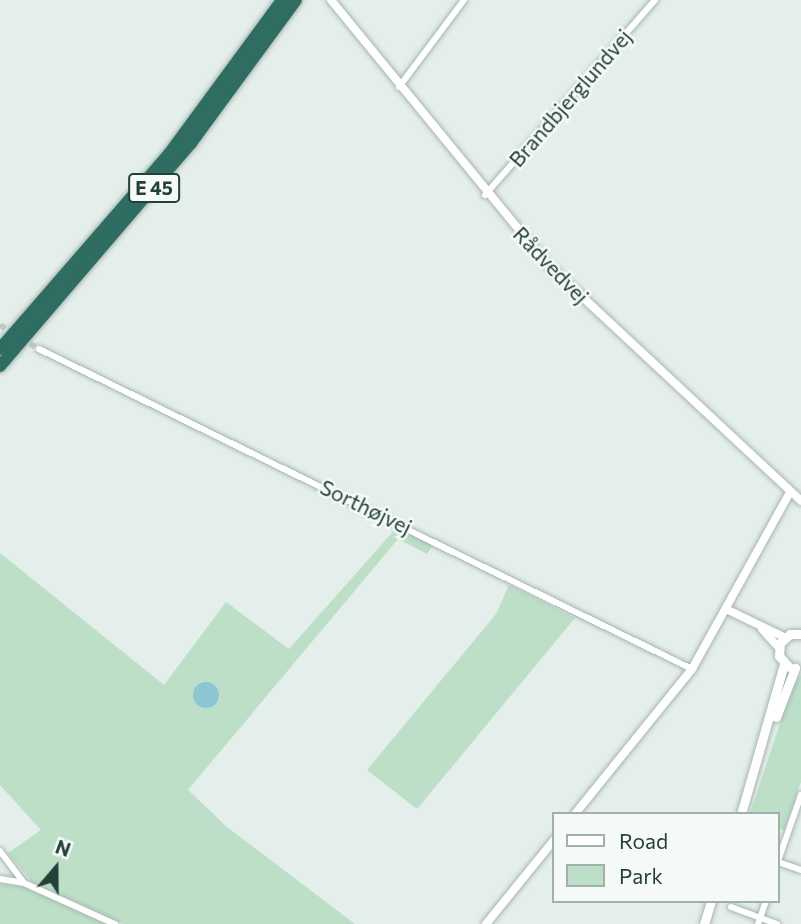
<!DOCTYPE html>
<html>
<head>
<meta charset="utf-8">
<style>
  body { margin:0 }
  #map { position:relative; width:801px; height:924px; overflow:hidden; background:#e4eeea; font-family:Commissioner,sans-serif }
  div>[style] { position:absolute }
  .green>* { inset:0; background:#bddfc7 }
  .water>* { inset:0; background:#8dc6d2 }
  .round { border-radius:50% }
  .minor-tunnel>* { height:6px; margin-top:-3px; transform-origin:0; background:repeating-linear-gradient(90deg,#bdcbc7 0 6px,transparent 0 9px) }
  .roads { filter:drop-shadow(0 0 2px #a6b6b1) drop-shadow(0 0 2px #a6b6b1) }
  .minor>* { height:6px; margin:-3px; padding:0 3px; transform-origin:3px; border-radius:3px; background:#fff }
  .tertiary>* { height:8px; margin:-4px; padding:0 4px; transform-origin:4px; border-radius:4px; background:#fff }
  .secondary>* { height:9px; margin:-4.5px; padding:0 4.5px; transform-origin:4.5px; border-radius:4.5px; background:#fff }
  .motorway>* { height:12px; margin:-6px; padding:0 6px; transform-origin:6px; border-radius:6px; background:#2f6c61 }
  span { translate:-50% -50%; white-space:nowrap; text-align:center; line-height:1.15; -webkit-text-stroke:5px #f5faf8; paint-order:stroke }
  .shield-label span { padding:2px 5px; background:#f5faf8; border:2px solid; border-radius:5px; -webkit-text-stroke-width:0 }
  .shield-label { font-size:19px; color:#234039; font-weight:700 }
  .street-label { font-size:21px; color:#234039 }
  .legend { position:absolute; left:552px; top:812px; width:228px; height:91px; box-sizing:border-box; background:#f5faf8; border:2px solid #a1b0ac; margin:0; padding:9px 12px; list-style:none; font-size:21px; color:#234039 }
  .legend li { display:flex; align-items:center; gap:14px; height:35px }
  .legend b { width:35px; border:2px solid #a1b0ac }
  .north { position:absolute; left:21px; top:833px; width:70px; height:70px; -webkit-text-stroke:5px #f5faf8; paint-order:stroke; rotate:20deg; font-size:19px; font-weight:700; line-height:28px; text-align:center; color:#234039 }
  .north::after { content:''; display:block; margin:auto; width:24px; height:32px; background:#234039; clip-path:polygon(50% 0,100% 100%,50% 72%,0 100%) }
</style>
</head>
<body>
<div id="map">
  <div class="green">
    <div style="clip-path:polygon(398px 526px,434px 544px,427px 554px,398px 539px,188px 790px,227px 827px,355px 924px,123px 924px,32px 882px,8px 853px,41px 830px,0 785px,0 553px,164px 685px,226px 602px,289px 649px)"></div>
    <div style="clip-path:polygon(509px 585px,575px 618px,417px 809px,367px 770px,496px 614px)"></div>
    <div style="clip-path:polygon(801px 675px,801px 782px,784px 830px,778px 828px,778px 814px,750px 814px,792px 687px)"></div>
    <div style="clip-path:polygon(0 884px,24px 887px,108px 924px,0 924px)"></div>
  </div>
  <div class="water">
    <div class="round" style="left:193px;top:682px;width:26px;height:26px"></div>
  </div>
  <div class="minor-tunnel">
    <div style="left:0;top:325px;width:15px;rotate:32deg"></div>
    <div style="left:22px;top:339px;width:20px;rotate:30deg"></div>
  </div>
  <div class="roads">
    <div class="minor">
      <div style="left:399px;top:87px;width:109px;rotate:-53.2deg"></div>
      <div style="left:485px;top:195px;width:259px;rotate:-48.9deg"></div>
      <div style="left:39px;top:349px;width:727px;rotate:26.11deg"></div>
      <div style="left:0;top:851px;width:40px;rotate:53deg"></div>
      <div style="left:778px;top:861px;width:70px;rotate:-70.8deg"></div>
      <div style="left:778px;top:862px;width:24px;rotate:19deg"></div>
      <div style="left:0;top:879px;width:24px;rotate:9deg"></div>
      <div style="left:24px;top:883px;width:100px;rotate:24.3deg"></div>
      <div style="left:731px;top:907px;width:49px;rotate:20.3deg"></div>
      <div style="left:758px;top:924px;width:24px;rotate:-71deg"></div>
    </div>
    <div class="tertiary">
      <div style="left:331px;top:0;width:340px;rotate:50.7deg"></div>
      <div style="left:546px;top:263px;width:349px;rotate:43deg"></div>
      <div style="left:726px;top:609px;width:64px;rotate:25.8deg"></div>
      <div style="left:762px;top:629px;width:24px;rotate:48deg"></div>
      <div style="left:575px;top:814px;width:186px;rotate:-51.1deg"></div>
      <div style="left:692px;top:669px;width:202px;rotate:-61deg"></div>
      <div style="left:486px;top:924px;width:108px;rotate:-51deg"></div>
    </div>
    <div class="secondary">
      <div style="left:789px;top:667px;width:15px;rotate:-132deg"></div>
      <div style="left:779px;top:656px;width:13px;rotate:-86deg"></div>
      <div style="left:780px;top:643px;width:13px;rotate:-42deg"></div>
      <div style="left:790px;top:634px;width:11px"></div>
      <div style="left:776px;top:717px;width:53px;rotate:-68.8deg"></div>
      <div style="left:741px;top:814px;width:156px;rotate:-74deg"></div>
      <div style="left:704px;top:924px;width:24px;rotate:-73deg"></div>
    </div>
    <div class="motorway">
      <div style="left:0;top:349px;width:258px;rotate:-49.1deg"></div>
      <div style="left:169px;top:154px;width:191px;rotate:-53.7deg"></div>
      <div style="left:0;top:366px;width:294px;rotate:-49.4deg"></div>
      <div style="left:191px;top:143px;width:177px;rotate:-53.7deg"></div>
    </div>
  </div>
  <div class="shield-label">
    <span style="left:154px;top:188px">E 45</span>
  </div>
  <div class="street-label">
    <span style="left:570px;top:98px;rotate:-49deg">Brandbjerglundvej</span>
    <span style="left:551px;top:265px;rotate:46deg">Rådvedvej</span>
    <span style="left:366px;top:507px;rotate:26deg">Sorthøjvej</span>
  </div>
  <ul class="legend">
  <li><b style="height:9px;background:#fff"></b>Road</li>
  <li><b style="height:19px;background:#bddfc7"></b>Park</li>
  </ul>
  <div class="north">N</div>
</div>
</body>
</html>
